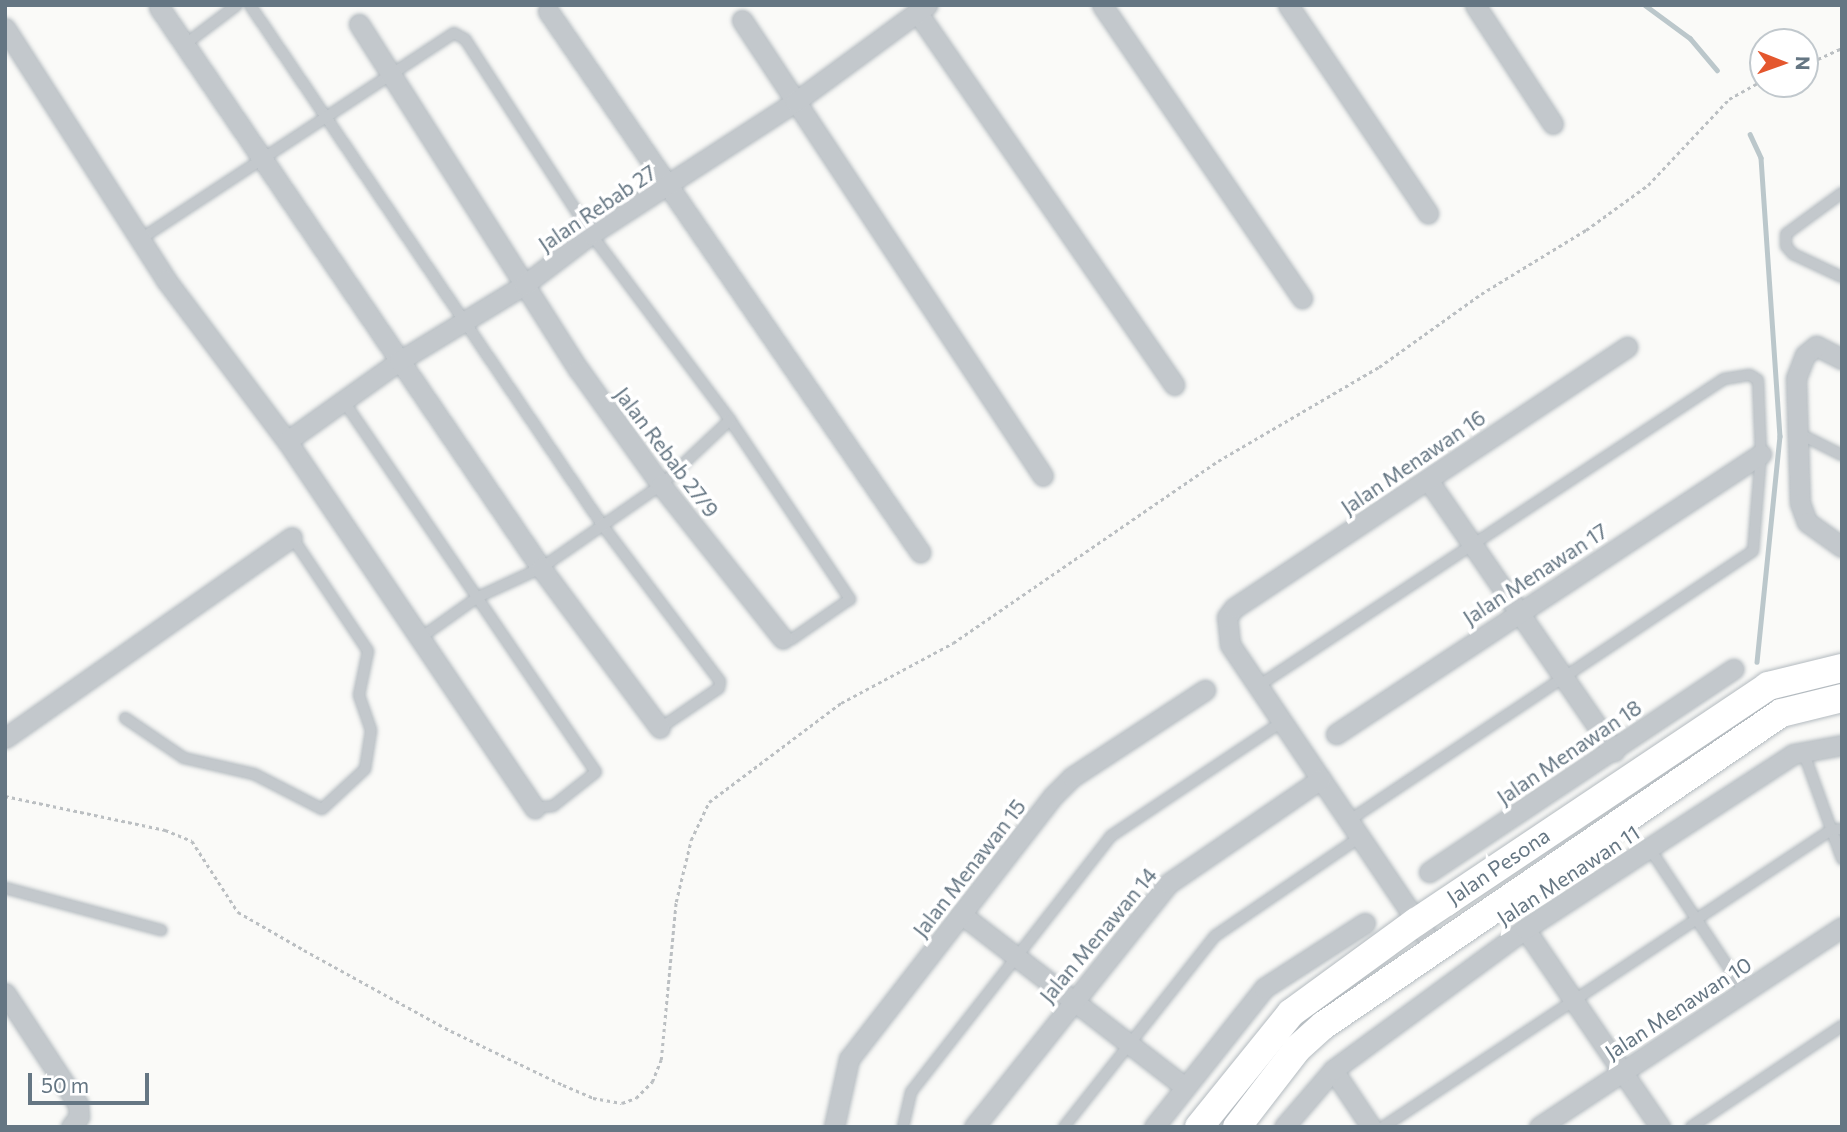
<!DOCTYPE html>
<html>
<head>
<meta charset="utf-8">
<style>
  body { margin:0 }
  #map { position:relative; width:1847px; height:1132px; overflow:hidden; background:#fafaf8; font-family:Commissioner,sans-serif }
  div>[style] { position:absolute }
  .stream>* { height:4.5px; margin:-2.25px; padding:0 2.25px; transform-origin:2.25px; border-radius:2.25px; background:#bbc7cb }
  .path>* { height:2.5px; margin-top:-1.25px; transform-origin:0; background:repeating-linear-gradient(90deg,#bbbfc2 0 3.5px,transparent 0 7px) }
  .roads { filter:drop-shadow(0 0 2px #b3babf) drop-shadow(0 0 2px #b3babf) }
  .lane>* { height:10px; margin:-5px; padding:0 5px; transform-origin:5px; border-radius:5px; background:#c3c8cc }
  .street>* { height:19px; margin:-9.5px; padding:0 9.5px; transform-origin:9.5px; border-radius:9.5px; background:#c3c8cc }
  .secondary>* { height:28px; margin:-14px; padding:0 14px; transform-origin:14px; border-radius:14px; background:#fff }
  span { translate:-50% -50%; white-space:nowrap; text-align:center; line-height:1.15; -webkit-text-stroke:7px #fff; paint-order:stroke }
  .street-label { font-size:21px; color:#657683 }
  .frame { position:absolute; inset:0; border:7px solid #657683; pointer-events:none }
  .north { position:absolute; left:1749px; top:28px; width:70px; height:70px; box-sizing:border-box; background:#fff; border:2px solid #c1c8cd; border-radius:50%; rotate:91deg; font-size:19px; font-weight:700; line-height:28px; text-align:center; color:#657683 }
  .north::after { content:''; display:block; margin:auto; width:24px; height:32px; background:#e4572e; clip-path:polygon(50% 0,100% 100%,50% 72%,0 100%) }
  .scale { position:absolute; left:28px; top:1073px; width:121px; height:32px; box-sizing:border-box; border:4px solid #657683; border-top:0; padding-left:9px; font-size:21px; line-height:24px; white-space:nowrap; color:#657683; -webkit-text-stroke:5px #fff; paint-order:stroke }
</style>
</head>
<body>
<div id="map">
  <div class="stream">
    <div style="left:1645px;top:5px;width:56px;rotate:36.3deg"></div>
    <div style="left:1690px;top:38px;width:42px;rotate:49.8deg"></div>
    <div style="left:1750px;top:134px;width:26px;rotate:65deg"></div>
    <div style="left:1761px;top:158px;width:279px;rotate:86.1deg"></div>
    <div style="left:1780px;top:436px;width:227px;rotate:95.8deg"></div>
  </div>
  <div class="path">
    <div style="left:1805px;top:65px;width:41px;rotate:-24.7deg"></div>
    <div style="left:5px;top:796px;width:164px;rotate:12deg"></div>
    <div style="left:165px;top:830px;width:29px;rotate:22deg"></div>
    <div style="left:192px;top:841px;width:85px;rotate:57.1deg"></div>
    <div style="left:238px;top:912px;width:76px;rotate:29.9deg"></div>
    <div style="left:304px;top:950px;width:168px;rotate:28.9deg"></div>
    <div style="left:451px;top:1031px;width:124px;rotate:25.7deg"></div>
    <div style="left:563px;top:1085px;width:33px;rotate:23deg"></div>
    <div style="left:593px;top:1098px;width:29px;rotate:10deg"></div>
    <div style="left:622px;top:1103px;width:15px;rotate:-20deg"></div>
    <div style="left:636px;top:1098px;width:23px;rotate:-45deg"></div>
    <div style="left:652px;top:1082px;width:24px;rotate:-68deg"></div>
    <div style="left:661px;top:1060px;width:159px;rotate:-84.6deg"></div>
    <div style="left:676px;top:902px;width:64px;rotate:-76.4deg"></div>
    <div style="left:691px;top:840px;width:42px;rotate:-64.7deg"></div>
    <div style="left:709px;top:802px;width:165px;rotate:-36.9deg"></div>
    <div style="left:841px;top:703px;width:127px;rotate:-28.2deg"></div>
    <div style="left:953px;top:643px;width:321px;rotate:-34.5deg"></div>
    <div style="left:1218px;top:461px;width:186px;rotate:-30.3deg"></div>
    <div style="left:1379px;top:367px;width:125px;rotate:-35.6deg"></div>
    <div style="left:1481px;top:294px;width:123px;rotate:-31.4deg"></div>
    <div style="left:1586px;top:230px;width:77px;rotate:-36deg"></div>
    <div style="left:1648px;top:185px;width:118px;rotate:-46.7deg"></div>
    <div style="left:1729px;top:99px;width:39px;rotate:-29deg"></div>
  </div>
  <div class="roads">
    <div class="lane">
      <div style="left:250px;top:5px;width:629px;rotate:55.88deg"></div>
      <div style="left:603px;top:526px;width:194px;rotate:53deg"></div>
      <div style="left:720px;top:681px;width:7px;rotate:98deg"></div>
      <div style="left:719px;top:688px;width:71px;rotate:145.9deg"></div>
      <div style="left:184px;top:45px;width:66px;rotate:-37deg"></div>
      <div style="left:1842px;top:193px;width:69px;rotate:143.8deg"></div>
      <div style="left:1786px;top:234px;width:12px;rotate:90deg"></div>
      <div style="left:1786px;top:246px;width:11px;rotate:49deg"></div>
      <div style="left:1793px;top:254px;width:54px;rotate:25.1deg"></div>
      <div style="left:142px;top:238px;width:373px;rotate:-33.3deg"></div>
      <div style="left:454px;top:33px;width:13px;rotate:29deg"></div>
      <div style="left:465px;top:39px;width:232px;rotate:57.1deg"></div>
      <div style="left:591px;top:234px;width:232px;rotate:53.2deg"></div>
      <div style="left:730px;top:420px;width:216px;rotate:56.2deg"></div>
      <div style="left:850px;top:599px;width:70px;rotate:145.4deg"></div>
      <div style="left:792px;top:639px;width:9px;rotate:180deg"></div>
      <div style="left:345px;top:403px;width:446px;rotate:55.8deg"></div>
      <div style="left:596px;top:772px;width:55px;rotate:141.7deg"></div>
      <div style="left:553px;top:806px;width:18px;rotate:174deg"></div>
      <div style="left:1798px;top:433px;width:49px;rotate:26.6deg"></div>
      <div style="left:420px;top:638px;width:71px;rotate:-35.3deg"></div>
      <div style="left:478px;top:597px;width:69px;rotate:-24.7deg"></div>
      <div style="left:541px;top:568px;width:146px;rotate:-34.7deg"></div>
      <div style="left:661px;top:485px;width:95px;rotate:-43.3deg"></div>
      <div style="left:1258px;top:686px;width:558px;rotate:-33.38deg"></div>
      <div style="left:1724px;top:379px;width:26px;rotate:-9deg"></div>
      <div style="left:1750px;top:375px;width:9px;rotate:32deg"></div>
      <div style="left:1758px;top:380px;width:74px;rotate:87.7deg"></div>
      <div style="left:1761px;top:454px;width:97px;rotate:94.7deg"></div>
      <div style="left:1753px;top:551px;width:485px;rotate:146.3deg"></div>
      <div style="left:125px;top:718px;width:71px;rotate:34.1deg"></div>
      <div style="left:184px;top:758px;width:72px;rotate:12.9deg"></div>
      <div style="left:254px;top:774px;width:76px;rotate:27.2deg"></div>
      <div style="left:322px;top:809px;width:59px;rotate:-42.9deg"></div>
      <div style="left:365px;top:769px;width:39px;rotate:-81deg"></div>
      <div style="left:371px;top:730px;width:37px;rotate:-109deg"></div>
      <div style="left:359px;top:695px;width:45px;rotate:-78.4deg"></div>
      <div style="left:368px;top:651px;width:137px;rotate:-123.7deg"></div>
      <div style="left:1803px;top:751px;width:115px;rotate:70.1deg"></div>
      <div style="left:1650px;top:849px;width:170px;rotate:56.5deg"></div>
      <div style="left:5px;top:888px;width:162px;rotate:15.1deg"></div>
      <div style="left:903px;top:1127px;width:36px;rotate:-77deg"></div>
      <div style="left:911px;top:1092px;width:325px;rotate:-52deg"></div>
      <div style="left:1111px;top:836px;width:206px;rotate:-33.7deg"></div>
      <div style="left:1064px;top:1127px;width:243px;rotate:-51.7deg"></div>
      <div style="left:1215px;top:936px;width:176px;rotate:-34.3deg"></div>
      <div style="left:1383px;top:1127px;width:538px;rotate:-33.54deg"></div>
      <div style="left:1831px;top:830px;width:11px;rotate:-5deg"></div>
      <div style="left:1691px;top:1127px;width:182px;rotate:-33.8deg"></div>
    </div>
    <div class="street">
      <div style="left:1102px;top:5px;width:355px;rotate:55.7deg"></div>
      <div style="left:1288px;top:5px;width:251px;rotate:56.1deg"></div>
      <div style="left:1475px;top:5px;width:142px;rotate:56.8deg"></div>
      <div style="left:159px;top:7px;width:679px;rotate:55.75deg"></div>
      <div style="left:541px;top:568px;width:199px;rotate:53.4deg"></div>
      <div style="left:548px;top:11px;width:657px;rotate:55.49deg"></div>
      <div style="left:917px;top:12px;width:453px;rotate:55.4deg"></div>
      <div style="left:742px;top:20px;width:546px;rotate:56.57deg"></div>
      <div style="left:359px;top:24px;width:410px;rotate:57.6deg"></div>
      <div style="left:579px;top:370px;width:141px;rotate:54.5deg"></div>
      <div style="left:661px;top:485px;width:196px;rotate:51.6deg"></div>
      <div style="left:5px;top:28px;width:299px;rotate:57.4deg"></div>
      <div style="left:166px;top:280px;width:201px;rotate:53.1deg"></div>
      <div style="left:287px;top:441px;width:443px;rotate:56deg"></div>
      <div style="left:1842px;top:359px;width:29px;rotate:-153deg"></div>
      <div style="left:1816px;top:346px;width:14px;rotate:141deg"></div>
      <div style="left:1805px;top:355px;width:25px;rotate:111deg"></div>
      <div style="left:1796px;top:378px;width:125px;rotate:88.2deg"></div>
      <div style="left:1800px;top:503px;width:20px;rotate:70deg"></div>
      <div style="left:1807px;top:522px;width:43px;rotate:35.5deg"></div>
      <div style="left:287px;top:441px;width:138px;rotate:-35.5deg"></div>
      <div style="left:399px;top:361px;width:146px;rotate:-31.3deg"></div>
      <div style="left:524px;top:285px;width:84px;rotate:-37.3deg"></div>
      <div style="left:591px;top:234px;width:243px;rotate:-32.9deg"></div>
      <div style="left:795px;top:102px;width:164px;rotate:-36.3deg"></div>
      <div style="left:1428px;top:480px;width:329px;rotate:55.5deg"></div>
      <div style="left:1336px;top:734px;width:509px;rotate:-33.38deg"></div>
      <div style="left:5px;top:738px;width:350px;rotate:-35deg"></div>
      <div style="left:1429px;top:872px;width:366px;rotate:-33.7deg"></div>
      <div style="left:961px;top:914px;width:283px;rotate:37.7deg"></div>
      <div style="left:1525px;top:929px;width:240px;rotate:55.7deg"></div>
      <div style="left:1434px;top:947px;width:365px;rotate:-124deg"></div>
      <div style="left:1230px;top:644px;width:27px;rotate:-96deg"></div>
      <div style="left:1227px;top:617px;width:11px;rotate:-52deg"></div>
      <div style="left:1234px;top:608px;width:472px;rotate:-33.6deg"></div>
      <div style="left:5px;top:993px;width:133px;rotate:56.7deg"></div>
      <div style="left:78px;top:1104px;width:13px;rotate:86deg"></div>
      <div style="left:79px;top:1117px;width:13px;rotate:129deg"></div>
      <div style="left:1333px;top:1070px;width:69px;rotate:56.3deg"></div>
      <div style="left:834px;top:1127px;width:70px;rotate:-77.6deg"></div>
      <div style="left:849px;top:1059px;width:333px;rotate:-52.2deg"></div>
      <div style="left:1053px;top:796px;width:27px;rotate:-45deg"></div>
      <div style="left:1072px;top:777px;width:159px;rotate:-33.2deg"></div>
      <div style="left:974px;top:1127px;width:312px;rotate:-51.4deg"></div>
      <div style="left:1169px;top:883px;width:184px;rotate:-34.4deg"></div>
      <div style="left:1154px;top:1127px;width:177px;rotate:-51.6deg"></div>
      <div style="left:1264px;top:988px;width:120px;rotate:-32.8deg"></div>
      <div style="left:1284px;top:1127px;width:75px;rotate:-49.3deg"></div>
      <div style="left:1333px;top:1070px;width:238px;rotate:-36.3deg"></div>
      <div style="left:1525px;top:929px;width:320px;rotate:-33.1deg"></div>
      <div style="left:1793px;top:754px;width:50px;rotate:-10.4deg"></div>
      <div style="left:1539px;top:1127px;width:363px;rotate:-33.4deg"></div>
    </div>
    <div class="secondary">
      <div style="left:1199px;top:1127px;width:146px;rotate:-51.1deg"></div>
      <div style="left:1291px;top:1013px;width:155px;rotate:-36.1deg"></div>
      <div style="left:1416px;top:922px;width:424px;rotate:-33.8deg"></div>
      <div style="left:1768px;top:686px;width:76px;rotate:-13.7deg"></div>
      <div style="left:1237px;top:1127px;width:98px;rotate:-52.4deg"></div>
      <div style="left:1297px;top:1049px;width:36px;rotate:-42deg"></div>
      <div style="left:1324px;top:1025px;width:553px;rotate:-34.32deg"></div>
      <div style="left:1781px;top:713px;width:63px;rotate:-13.8deg"></div>
    </div>
  </div>
  <div class="street-label">
    <span style="left:597px;top:208px;rotate:-34deg">Jalan Rebab 27</span>
    <span style="left:667px;top:452px;rotate:53deg">Jalan Rebab 27/9</span>
    <span style="left:1413px;top:462px;rotate:-34deg">Jalan Menawan 16</span>
    <span style="left:1535px;top:574px;rotate:-33deg">Jalan Menawan 17</span>
    <span style="left:1569px;top:752px;rotate:-34deg">Jalan Menawan 18</span>
    <span style="left:1498px;top:866px;rotate:-34deg">Jalan Pesona</span>
    <span style="left:969px;top:868px;rotate:-52deg">Jalan Menawan 15</span>
    <span style="left:1568px;top:875px;rotate:-33deg">Jalan Menawan 11</span>
    <span style="left:1098px;top:935px;rotate:-50deg">Jalan Menawan 14</span>
    <span style="left:1678px;top:1008px;rotate:-33deg">Jalan Menawan 10</span>
  </div>
  <div class="frame"></div>
  <div class="north">N</div>
  <div class="scale">50 m</div>
</div>
</body>
</html>
